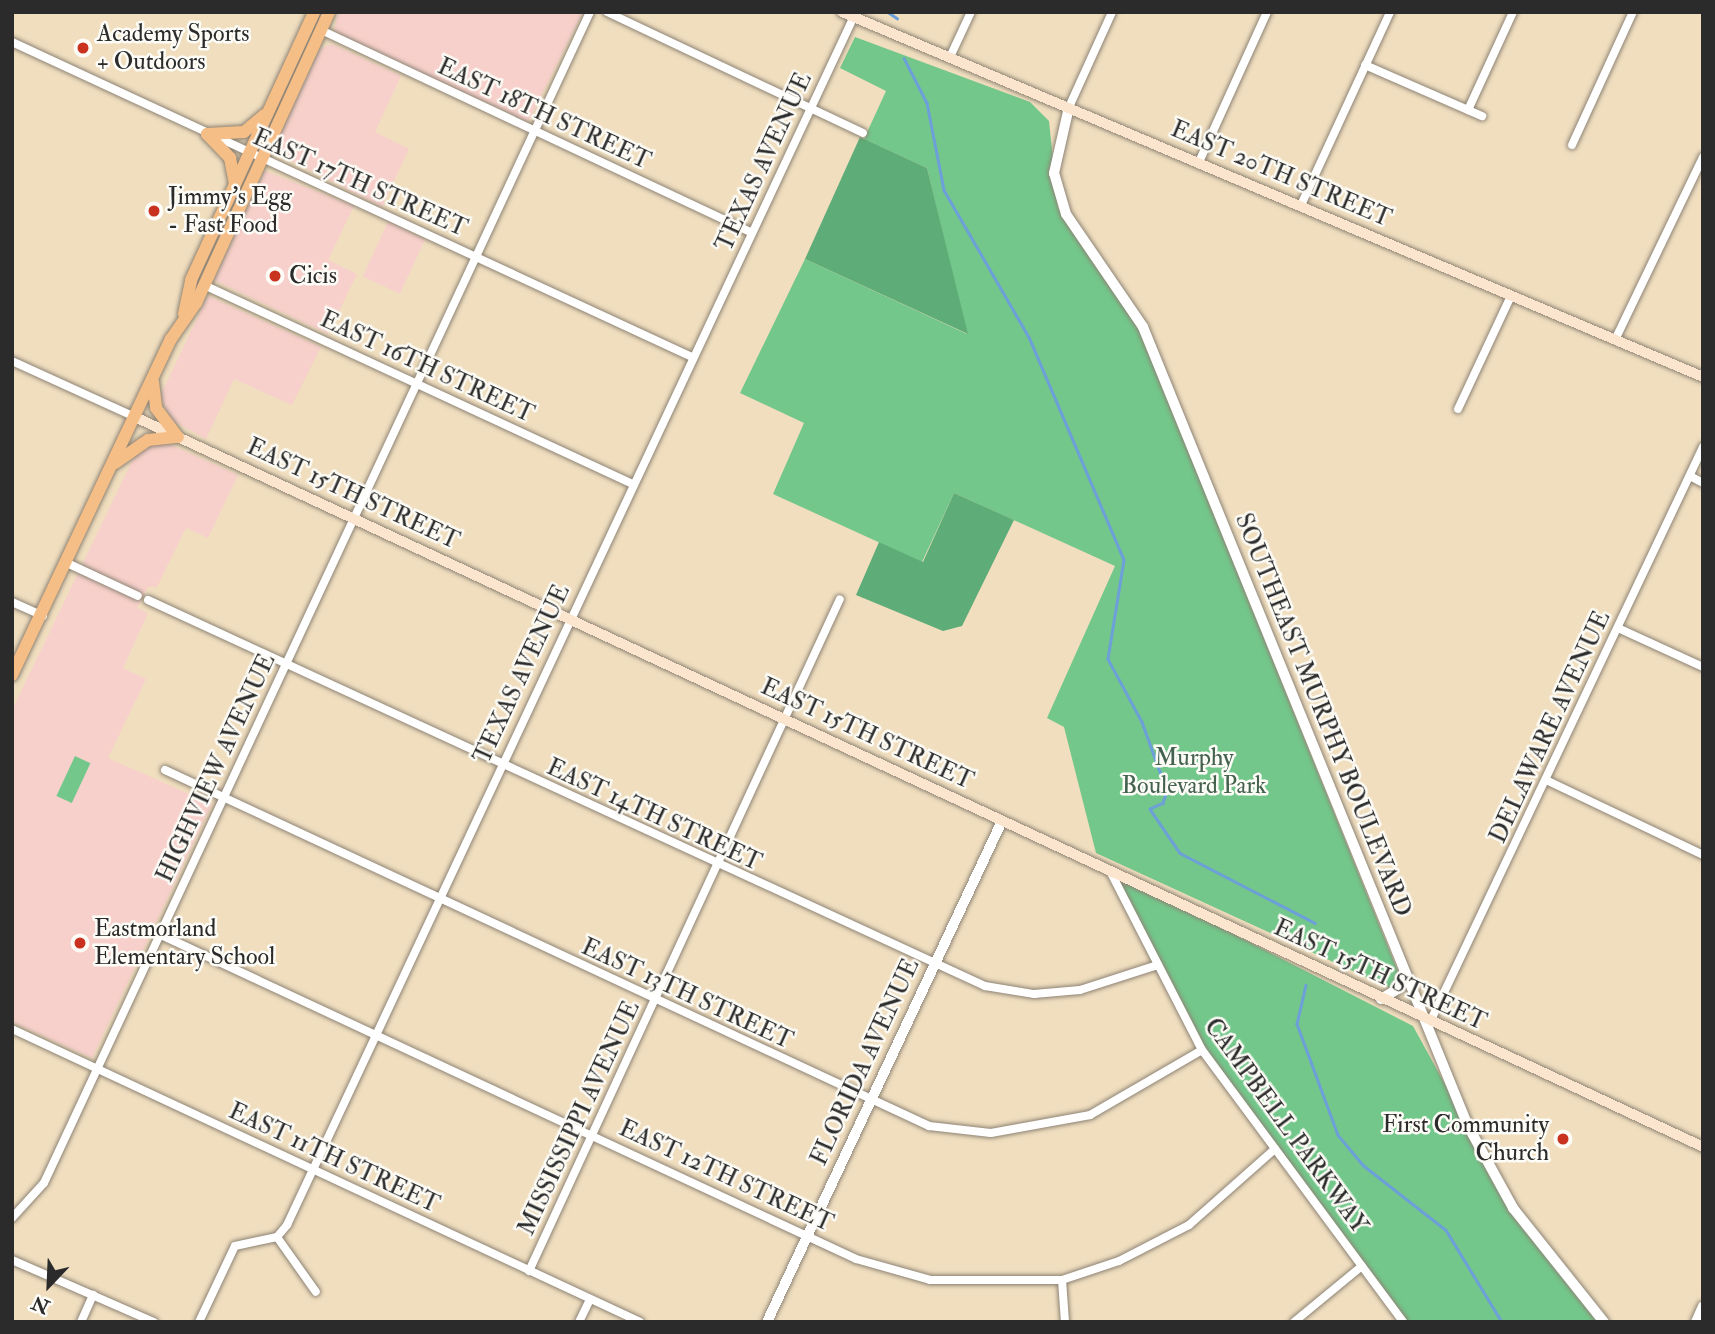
<!DOCTYPE html>
<html>
<head>
<meta charset="utf-8">
<style>
  body { margin:0 }
  #map { position:relative; width:1715px; height:1334px; overflow:hidden; background:#f0debf; font-family:"IM FELL Double Pica",serif }
  div>[style] { position:absolute }
  .built>* { inset:0; background:#f7d0cb; transform-origin:0 0 }
  .green>* { inset:0; background:#73c78b; transform-origin:0 0 }
  .forest>* { inset:0; background:#5eac77 }
  .stream>* { height:2.5px; margin:-1.25px; padding:0 1.25px; transform-origin:1.25px; border-radius:1.25px; background:#6d9fd8 }
  .roads { filter:drop-shadow(0 0 2px #8e8475) drop-shadow(0 0 2px #8e8475) }
  .minor>* { height:8px; margin:-4px; padding:0 4px; transform-origin:4px; border-radius:4px; background:#fff }
  .tertiary>* { height:10px; margin:-5px; padding:0 5px; transform-origin:5px; border-radius:5px; background:#fff }
  .secondary>* { height:10px; margin:-5px; padding:0 5px; transform-origin:5px; border-radius:5px; background:#fbe5cf }
  .primary>* { height:12px; margin:-6px; padding:0 6px; transform-origin:6px; border-radius:6px; background:#f6be87 }
  .dots>* { width:19px; height:19px; translate:-50% -50%; box-sizing:border-box; border:4px solid #fdfcf7; border-radius:50% }
  span { translate:-50% -50%; white-space:nowrap; text-align:center; line-height:1.15; -webkit-text-stroke:5px #fdfcf7; paint-order:stroke }
  .poi-label { font-size:24px; color:#2b2b2b }
  .left { translate:0 -50%; text-align:left }
  .right { translate:-100% -50%; text-align:right }
  .street-label { font-size:24px; color:#2b2b2b }
  .park-label { font-size:24px; color:#44624d }
  .frame { position:absolute; inset:0; border:14px solid #2b2b2b; pointer-events:none }
  .north { position:absolute; left:14px; top:1250px; width:70px; height:70px; -webkit-text-stroke:5px #fdfcf7; paint-order:stroke; rotate:203deg; font-size:19px; font-weight:700; line-height:28px; text-align:center; color:#2b2b2b }
  .north::after { content:''; display:block; margin:auto; width:24px; height:32px; background:#2b2b2b; clip-path:polygon(50% 0,100% 100%,50% 72%,0 100%) }
</style>
</head>
<body>
<div id="map">
  <div class="built">
    <div style="clip-path:polygon(338px 12px,583px 12px,528px 122px,334px 32px)"></div>
    <div style="clip-path:polygon(332px 44px,401px 76px,375px 132px,409px 149px,382px 207px,272px 151px,320px 49px)"></div>
    <div style="clip-path:polygon(265px 171px,354px 206px,328px 260px,357px 274px,328px 334px,214px 280px)"></div>
    <div style="left:388px;top:222px;width:41px;height:60px;rotate:25deg"></div>
    <div style="clip-path:polygon(208px 296px,321px 347px,292px 405px,234px 379px,206px 439px,171px 420px,160px 396px)"></div>
    <div style="clip-path:polygon(167px 443px,238px 475px,208px 538px,186px 528px,157px 587px,148px 587px,137px 608px,148px 613px,123px 668px,146px 679px,108px 758px,212px 804px,92px 1058px,12px 1022px,12px 710px,134px 457px,146px 446px)"></div>
  </div>
  <div class="green">
    <div style="clip-path:polygon(855px 37px,1030px 102px,1049px 121px,1058px 207px,1142px 335px,1399px 974px,1392px 989px,1096px 853px,1064px 727px,1047px 718px,1115px 566px,954px 493px,922px 562px,773px 494px,804px 423px,740px 393px,805px 259px,967px 334px,927px 168px,864px 139px,886px 91px,840px 68px)"></div>
    <div style="left:75px;top:756px;width:17px;height:44px;rotate:25deg"></div>
    <div style="clip-path:polygon(1110px 871px,1413px 1026px,1513px 1208px,1604px 1322px,1403px 1322px,1202px 1050px)"></div>
  </div>
  <div class="forest">
    <div style="clip-path:polygon(860px 137px,927px 168px,968px 334px,805px 259px)"></div>
    <div style="clip-path:polygon(954px 493px,1014px 520px,962px 626px,943px 631px,856px 595px,879px 542px,923px 562px)"></div>
  </div>
  <div class="stream">
    <div style="left:888px;top:12px;width:11px;rotate:34deg"></div>
    <div style="left:904px;top:58px;width:51px;rotate:62.9deg"></div>
    <div style="left:927px;top:103px;width:89px;rotate:78.9deg"></div>
    <div style="left:944px;top:190px;width:170px;rotate:60deg"></div>
    <div style="left:1029px;top:337px;width:242px;rotate:66.9deg"></div>
    <div style="left:1124px;top:560px;width:100px;rotate:99.2deg"></div>
    <div style="left:1108px;top:659px;width:72px;rotate:61.6deg"></div>
    <div style="left:1142px;top:722px;width:73px;rotate:70.1deg"></div>
    <div style="left:1167px;top:791px;width:13px;rotate:108deg"></div>
    <div style="left:1163px;top:803px;width:14px;rotate:155deg"></div>
    <div style="left:1150px;top:809px;width:53px;rotate:55.7deg"></div>
    <div style="left:1180px;top:853px;width:152px;rotate:27.4deg"></div>
    <div style="left:1306px;top:985px;width:40px;rotate:103deg"></div>
    <div style="left:1297px;top:1024px;width:118px;rotate:69.7deg"></div>
    <div style="left:1338px;top:1135px;width:39px;rotate:50deg"></div>
    <div style="left:1363px;top:1165px;width:105px;rotate:38.1deg"></div>
    <div style="left:1446px;top:1230px;width:108px;rotate:58.7deg"></div>
  </div>
  <div class="roads">
    <div class="minor">
      <div style="left:607px;top:12px;width:283px;rotate:25.3deg"></div>
      <div style="left:321px;top:30px;width:476px;rotate:25.2deg"></div>
      <div style="left:12px;top:42px;width:749px;rotate:24.86deg"></div>
      <div style="left:950px;top:57px;width:50px;rotate:-65deg"></div>
      <div style="left:1365px;top:65px;width:128px;rotate:23.6deg"></div>
      <div style="left:1069px;top:107px;width:104px;rotate:-65.6deg"></div>
      <div style="left:1468px;top:110px;width:108px;rotate:-65.3deg"></div>
      <div style="left:1572px;top:145px;width:146px;rotate:-65.4deg"></div>
      <div style="left:1199px;top:162px;width:165px;rotate:-65.6deg"></div>
      <div style="left:1301px;top:205px;width:213px;rotate:-65.2deg"></div>
      <div style="left:204px;top:285px;width:473px;rotate:24.9deg"></div>
      <div style="left:1615px;top:340px;width:203px;rotate:-64.3deg"></div>
      <div style="left:12px;top:361px;width:135px;rotate:24.5deg"></div>
      <div style="left:1458px;top:409px;width:125px;rotate:-64.9deg"></div>
      <div style="left:1690px;top:476px;width:15px;rotate:28deg"></div>
      <div style="left:67px;top:563px;width:78px;rotate:24.9deg"></div>
      <div style="left:148px;top:600px;width:922px;rotate:24.76deg"></div>
      <div style="left:985px;top:986px;width:50px;rotate:9.3deg"></div>
      <div style="left:1034px;top:994px;width:46px;rotate:-5deg"></div>
      <div style="left:1080px;top:990px;width:82px;rotate:-17.8deg"></div>
      <div style="left:12px;top:602px;width:34px;rotate:24deg"></div>
      <div style="left:1618px;top:628px;width:94px;rotate:24.6deg"></div>
      <div style="left:165px;top:770px;width:843px;rotate:24.98deg"></div>
      <div style="left:929px;top:1126px;width:62px;rotate:6.4deg"></div>
      <div style="left:991px;top:1133px;width:101px;rotate:-10.3deg"></div>
      <div style="left:1090px;top:1115px;width:129px;rotate:-30.1deg"></div>
      <div style="left:1546px;top:780px;width:174px;rotate:25.5deg"></div>
      <div style="left:1110px;top:871px;width:201px;rotate:62.8deg"></div>
      <div style="left:1202px;top:1050px;width:338px;rotate:53.5deg"></div>
      <div style="left:159px;top:934px;width:769px;rotate:25deg"></div>
      <div style="left:856px;top:1259px;width:77px;rotate:15.8deg"></div>
      <div style="left:930px;top:1280px;width:132px"></div>
      <div style="left:1062px;top:1280px;width:60px;rotate:-18.4deg"></div>
      <div style="left:1119px;top:1261px;width:79px;rotate:-27.2deg"></div>
      <div style="left:1189px;top:1225px;width:115px;rotate:-41.5deg"></div>
      <div style="left:1430px;top:1022px;width:637px;rotate:-64.6deg"></div>
      <div style="left:12px;top:1029px;width:693px;rotate:25.01deg"></div>
      <div style="left:12px;top:1218px;width:47px;rotate:-47.6deg"></div>
      <div style="left:44px;top:1183px;width:1292px;rotate:-65deg"></div>
      <div style="left:277px;top:1237px;width:67px;rotate:54.7deg"></div>
      <div style="left:12px;top:1260px;width:155px;rotate:23.6deg"></div>
      <div style="left:529px;top:1271px;width:740px;rotate:-65.17deg"></div>
      <div style="left:1062px;top:1280px;width:42px;rotate:85.9deg"></div>
      <div style="left:81px;top:1322px;width:30px;rotate:-66deg"></div>
      <div style="left:199px;top:1322px;width:84px;rotate:-64.7deg"></div>
      <div style="left:235px;top:1246px;width:43px;rotate:-12.1deg"></div>
      <div style="left:277px;top:1237px;width:16px;rotate:-50deg"></div>
      <div style="left:287px;top:1225px;width:1340px;rotate:-64.87deg"></div>
      <div style="left:579px;top:1322px;width:25px;rotate:-64deg"></div>
      <div style="left:1294px;top:1322px;width:88px;rotate:-39.5deg"></div>
    </div>
    <div class="tertiary">
      <div style="left:1069px;top:107px;width:68px;rotate:102.8deg"></div>
      <div style="left:1054px;top:173px;width:43px;rotate:73.7deg"></div>
      <div style="left:1066px;top:214px;width:137px;rotate:55.7deg"></div>
      <div style="left:1143px;top:327px;width:863px;rotate:67.87deg"></div>
      <div style="left:1468px;top:1126px;width:94px;rotate:61.2deg"></div>
      <div style="left:1513px;top:1208px;width:146px;rotate:51.4deg"></div>
      <div style="left:1381px;top:999px;width:21px;rotate:-31deg"></div>
      <div style="left:1399px;top:988px;width:15px;rotate:-74deg"></div>
      <div style="left:767px;top:1322px;width:553px;rotate:-64.87deg"></div>
      <div style="left:1696px;top:1322px;width:17px;rotate:-66deg"></div>
    </div>
    <div class="secondary">
      <div style="left:842px;top:12px;width:935px;rotate:22.97deg"></div>
      <div style="left:135px;top:417px;width:1730px;rotate:24.96deg"></div>
    </div>
    <div class="primary">
      <div style="left:207px;top:134px;width:37px;rotate:-3deg"></div>
      <div style="left:244px;top:132px;width:26px;rotate:-40deg"></div>
      <div style="left:207px;top:134px;width:33px;rotate:46deg"></div>
      <div style="left:230px;top:158px;width:26px;rotate:79deg"></div>
      <div style="left:184px;top:314px;width:35px;rotate:-78deg"></div>
      <div style="left:191px;top:280px;width:295px;rotate:-65.3deg"></div>
      <div style="left:153px;top:382px;width:26px;rotate:83deg"></div>
      <div style="left:156px;top:408px;width:36px;rotate:53deg"></div>
      <div style="left:115px;top:463px;width:40px;rotate:-34.9deg"></div>
      <div style="left:148px;top:440px;width:30px;rotate:-6deg"></div>
      <div style="left:12px;top:675px;width:372px;rotate:-64.7deg"></div>
      <div style="left:171px;top:339px;width:44px;rotate:-55.2deg"></div>
      <div style="left:196px;top:303px;width:320px;rotate:-65.4deg"></div>
    </div>
  </div>
  <div class="dots">
    <div style="left:83px;top:48px;background:#c8321e"></div>
    <div style="left:154px;top:211px;background:#c8321e"></div>
    <div style="left:275px;top:276px;background:#c8321e"></div>
    <div style="left:80px;top:943px;background:#c8321e"></div>
    <div style="left:1563px;top:1139px;background:#c8321e"></div>
  </div>
  <div class="poi-label">
    <span class="left" style="left:97px;top:48px">Academy Sports<br>+ Outdoors</span>
    <span class="left" style="left:168px;top:211px">Jimmy's Egg<br>- Fast Food</span>
    <span class="left" style="left:289px;top:276px">Cicis</span>
    <span class="left" style="left:94px;top:943px">Eastmorland<br>Elementary School</span>
    <span class="right" style="left:1549px;top:1139px">First Community<br>Church</span>
  </div>
  <div class="street-label">
    <span style="left:544px;top:114px;rotate:25deg">EAST 18TH STREET</span>
    <span style="left:764px;top:162px;rotate:-65deg">TEXAS AVENUE</span>
    <span style="left:1281px;top:174px;rotate:23deg">EAST 20TH STREET</span>
    <span style="left:360px;top:183px;rotate:24deg">EAST 17TH STREET</span>
    <span style="left:427px;top:367px;rotate:25deg">EAST 16TH STREET</span>
    <span style="left:353px;top:494px;rotate:25deg">EAST 15TH STREET</span>
    <span style="left:522px;top:674px;rotate:-65deg">TEXAS AVENUE</span>
    <span style="left:1323px;top:715px;rotate:68deg">SOUTHEAST MURPHY BOULEVARD</span>
    <span style="left:1550px;top:727px;rotate:-65deg">DELAWARE AVENUE</span>
    <span style="left:867px;top:734px;rotate:25deg">EAST 15TH STREET</span>
    <span style="left:216px;top:768px;rotate:-65deg">HIGHVIEW AVENUE</span>
    <span style="left:654px;top:815px;rotate:25deg">EAST 14TH STREET</span>
    <span style="left:1380px;top:975px;rotate:25deg">EAST 15TH STREET</span>
    <span style="left:687px;top:994px;rotate:25deg">EAST 13TH STREET</span>
    <span style="left:865px;top:1062px;rotate:-65deg">FLORIDA AVENUE</span>
    <span style="left:579px;top:1118px;rotate:-65deg">MISSISSIPPI AVENUE</span>
    <span style="left:1286px;top:1126px;rotate:54deg">CAMPBELL PARKWAY</span>
    <span style="left:334px;top:1158px;rotate:25deg">EAST 11TH STREET</span>
    <span style="left:726px;top:1176px;rotate:25deg">EAST 12TH STREET</span>
  </div>
  <div class="park-label">
    <span style="left:1194px;top:772px">Murphy<br>Boulevard Park</span>
  </div>
  <div class="frame"></div>
  <div class="north">N</div>
</div>
</body>
</html>
